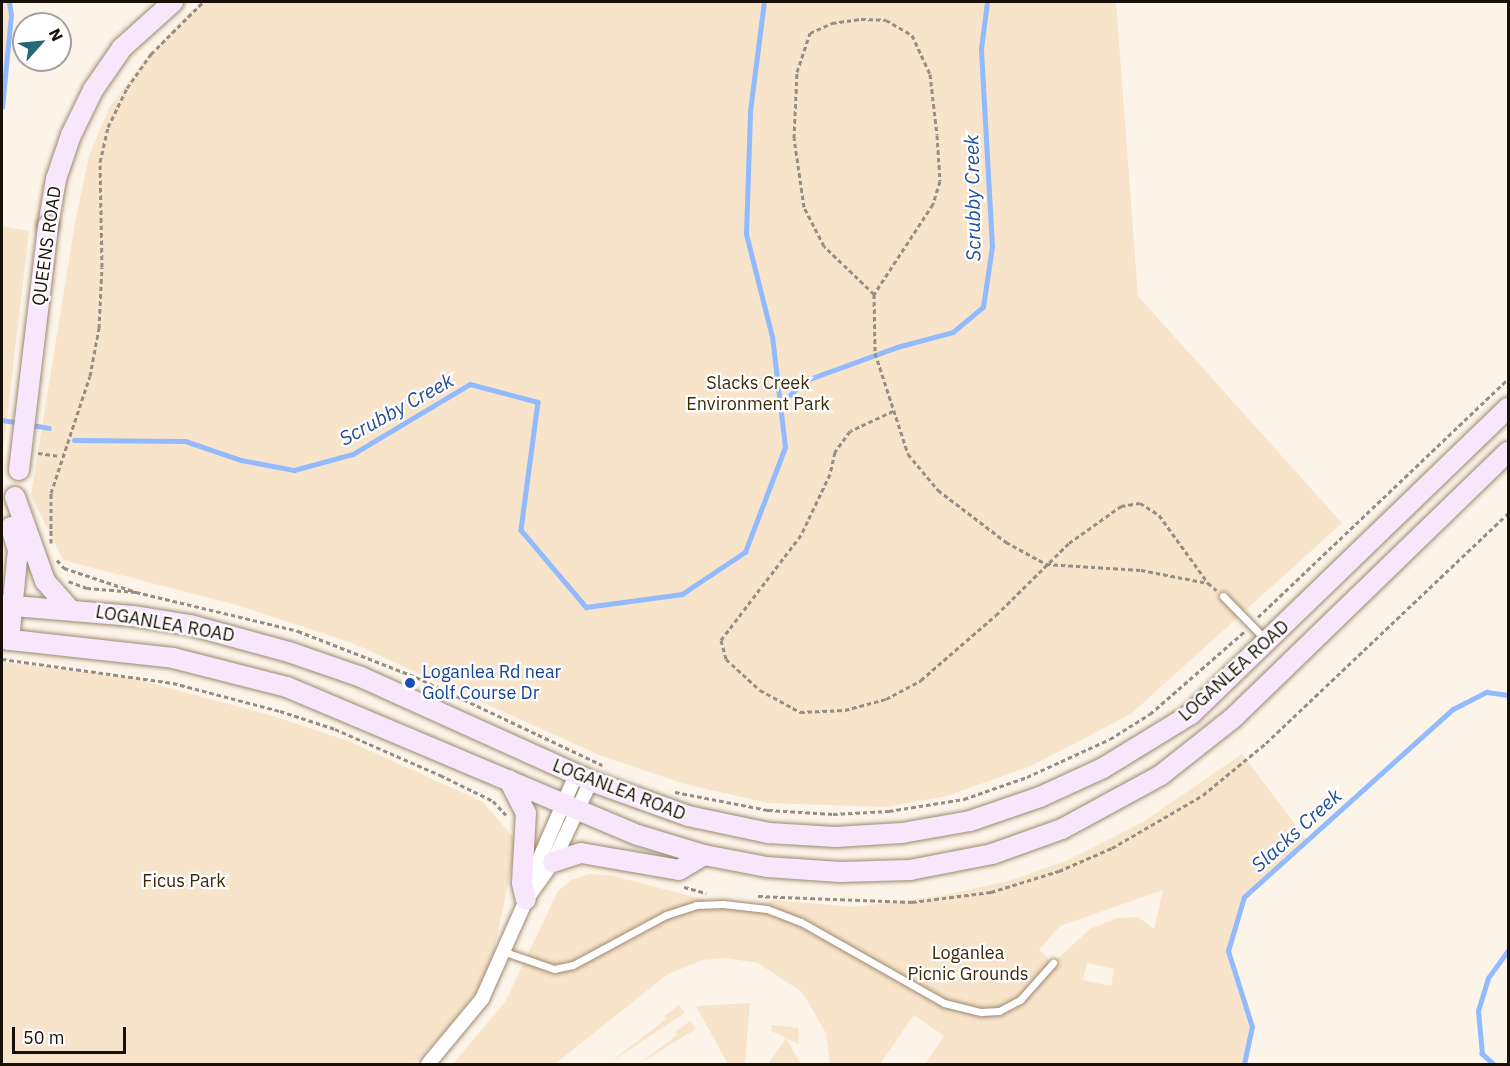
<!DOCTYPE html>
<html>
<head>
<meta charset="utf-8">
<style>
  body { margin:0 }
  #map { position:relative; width:1510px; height:1066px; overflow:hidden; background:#fcf4e8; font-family:"IBM Plex Sans",sans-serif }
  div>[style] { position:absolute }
  .green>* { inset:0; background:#f8e4ca }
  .stream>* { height:4.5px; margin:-2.25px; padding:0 2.25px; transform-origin:2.25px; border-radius:2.25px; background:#92bafe }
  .path>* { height:3px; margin-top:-1.5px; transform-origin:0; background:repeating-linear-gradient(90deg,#968e84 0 4.5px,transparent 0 7.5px) }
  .roads { filter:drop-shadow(0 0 2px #9d896f) drop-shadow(0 0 2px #9d896f) }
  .lane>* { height:7px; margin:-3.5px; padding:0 3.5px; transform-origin:3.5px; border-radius:3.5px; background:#fff }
  .street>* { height:14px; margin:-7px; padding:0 7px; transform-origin:7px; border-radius:7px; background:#fff }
  .secondary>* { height:20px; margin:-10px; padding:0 10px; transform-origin:10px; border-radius:10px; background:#f7e6fc }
  .bridges { filter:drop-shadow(0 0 2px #9d896f) drop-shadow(0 0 2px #9d896f) }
  .secondary-bridge>* { height:20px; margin:-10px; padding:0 10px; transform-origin:10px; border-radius:10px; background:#f7e6fc }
  .dots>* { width:16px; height:16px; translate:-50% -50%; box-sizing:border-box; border:3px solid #fff; border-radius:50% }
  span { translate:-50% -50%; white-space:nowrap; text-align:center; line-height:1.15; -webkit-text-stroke:4.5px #fff; paint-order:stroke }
  .street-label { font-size:18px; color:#191108 }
  .park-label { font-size:18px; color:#3e2909 }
  .transit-label { font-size:18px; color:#164399 }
  .left { translate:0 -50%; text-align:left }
  .water-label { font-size:20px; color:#204e9c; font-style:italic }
  .frame { position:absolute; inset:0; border:3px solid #191108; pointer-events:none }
  .north { position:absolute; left:12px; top:12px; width:60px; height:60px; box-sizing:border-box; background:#fff; border:2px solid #a3a09c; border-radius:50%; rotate:63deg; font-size:16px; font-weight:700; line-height:24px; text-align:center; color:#191108 }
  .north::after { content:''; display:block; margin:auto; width:21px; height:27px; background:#236978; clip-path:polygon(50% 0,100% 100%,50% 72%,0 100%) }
  .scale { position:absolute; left:12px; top:1027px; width:114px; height:27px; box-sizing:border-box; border:3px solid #191108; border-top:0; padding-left:8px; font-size:18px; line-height:21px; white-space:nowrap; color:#191108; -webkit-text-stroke:4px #fff; paint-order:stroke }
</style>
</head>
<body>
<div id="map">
  <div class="green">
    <div style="clip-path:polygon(2px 2px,9px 2px,11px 15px,2px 107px)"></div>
    <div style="clip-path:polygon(206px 2px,1116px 2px,1138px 296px,1342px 523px,1131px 714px,1033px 765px,947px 796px,886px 807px,767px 803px,685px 784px,599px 755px,352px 643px,240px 606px,63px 560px,31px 495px,75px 223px,89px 156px,109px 108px,143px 62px,188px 13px)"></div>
    <div style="clip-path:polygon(2px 226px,29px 231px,2px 461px)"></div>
    <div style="clip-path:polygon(2px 662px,132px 678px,273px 716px,351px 742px,483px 802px,513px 837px,515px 851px,489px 974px,452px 1024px,413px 1064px,2px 1064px)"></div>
    <div style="clip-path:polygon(evenodd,1242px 754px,1307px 840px,1244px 897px,1228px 951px,1252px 1027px,1244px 1064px,925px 1064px,944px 1036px,914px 1015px,880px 1064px,830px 1064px,826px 1033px,802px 992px,758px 963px,725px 958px,703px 960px,668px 974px,555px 1064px,453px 1064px,505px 1002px,558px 891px,571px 880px,589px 874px,610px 875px,709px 901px,753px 905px,775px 900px,855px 907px,946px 895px,1012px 880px,1068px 860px,1143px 822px,1242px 754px,1163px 890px,1154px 929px,1138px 917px,1117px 918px,1090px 929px,1053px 963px,1039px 950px,1060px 926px,1163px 890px,1242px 754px,1087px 963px,1114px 969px,1111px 986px,1083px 980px,1087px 963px)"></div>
    <div style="clip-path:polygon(750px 1003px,745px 1064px,728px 1064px,696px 1006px)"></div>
    <div style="clip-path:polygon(679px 1005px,685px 1013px,608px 1064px,666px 1019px,664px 1016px)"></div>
    <div style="clip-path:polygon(690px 1021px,696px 1029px,639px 1064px,677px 1035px,675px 1032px)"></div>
    <div style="clip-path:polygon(772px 1025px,798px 1028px,799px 1044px,771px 1031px)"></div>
    <div style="clip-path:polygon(786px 1038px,800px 1063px,768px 1064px)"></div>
  </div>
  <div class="stream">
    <div style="left:2px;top:107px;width:92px;rotate:-84.4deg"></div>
    <div style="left:11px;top:15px;width:13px;rotate:-99deg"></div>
    <div style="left:780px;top:405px;width:34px;rotate:-45deg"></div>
    <div style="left:804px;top:381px;width:99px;rotate:-20.1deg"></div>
    <div style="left:897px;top:347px;width:58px;rotate:-15deg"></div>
    <div style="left:953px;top:332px;width:39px;rotate:-40deg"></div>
    <div style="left:983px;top:307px;width:61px;rotate:-81.5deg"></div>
    <div style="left:992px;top:247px;width:198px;rotate:-93.2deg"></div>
    <div style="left:981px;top:49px;width:47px;rotate:-82.7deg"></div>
    <div style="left:2px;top:420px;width:18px;rotate:9deg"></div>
    <div style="left:31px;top:425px;width:18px;rotate:9deg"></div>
    <div style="left:74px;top:440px;width:111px;rotate:0.5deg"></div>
    <div style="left:185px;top:441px;width:59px;rotate:18.7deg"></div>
    <div style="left:241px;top:460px;width:54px;rotate:10.7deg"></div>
    <div style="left:294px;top:470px;width:61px;rotate:-15.2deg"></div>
    <div style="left:353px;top:454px;width:136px;rotate:-30.9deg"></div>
    <div style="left:470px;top:384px;width:70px;rotate:14.8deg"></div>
    <div style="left:538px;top:402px;width:129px;rotate:97.6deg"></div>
    <div style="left:521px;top:530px;width:101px;rotate:49.8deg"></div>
    <div style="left:586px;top:607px;width:97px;rotate:-7.7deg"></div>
    <div style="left:682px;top:594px;width:76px;rotate:-33.7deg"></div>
    <div style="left:745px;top:552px;width:112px;rotate:-69.1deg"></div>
    <div style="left:785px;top:447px;width:111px;rotate:-96.7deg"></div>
    <div style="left:772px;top:337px;width:106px;rotate:-104.2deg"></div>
    <div style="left:746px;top:234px;width:123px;rotate:-88.1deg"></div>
    <div style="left:750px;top:111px;width:110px;rotate:-82.7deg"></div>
    <div style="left:1244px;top:1064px;width:38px;rotate:-78deg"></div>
    <div style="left:1252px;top:1027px;width:80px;rotate:-107.5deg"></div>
    <div style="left:1228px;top:951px;width:56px;rotate:-73.5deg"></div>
    <div style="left:1244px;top:897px;width:281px;rotate:-42deg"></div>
    <div style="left:1453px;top:709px;width:38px;rotate:-27deg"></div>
    <div style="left:1487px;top:692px;width:21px;rotate:8deg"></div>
    <div style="left:1493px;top:1064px;width:15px;rotate:-138deg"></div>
    <div style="left:1482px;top:1054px;width:43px;rotate:-95.3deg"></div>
    <div style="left:1478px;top:1011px;width:34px;rotate:-73deg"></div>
    <div style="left:1488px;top:978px;width:34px;rotate:-54deg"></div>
  </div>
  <div class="path">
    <div style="left:874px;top:294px;width:69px;rotate:-136.2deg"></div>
    <div style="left:824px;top:246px;width:44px;rotate:-117.1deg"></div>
    <div style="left:804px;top:207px;width:70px;rotate:-98.2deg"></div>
    <div style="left:794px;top:138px;width:66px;rotate:-87.4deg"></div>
    <div style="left:797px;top:72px;width:41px;rotate:-71.6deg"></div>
    <div style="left:810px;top:33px;width:24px;rotate:-24deg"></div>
    <div style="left:832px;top:23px;width:29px;rotate:-8deg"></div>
    <div style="left:861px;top:19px;width:25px;rotate:2deg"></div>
    <div style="left:886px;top:20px;width:30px;rotate:30deg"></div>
    <div style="left:912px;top:35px;width:43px;rotate:65.2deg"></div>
    <div style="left:930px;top:74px;width:61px;rotate:83.5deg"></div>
    <div style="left:937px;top:135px;width:46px;rotate:86.3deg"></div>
    <div style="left:940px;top:181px;width:24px;rotate:107deg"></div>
    <div style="left:933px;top:204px;width:108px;rotate:123.2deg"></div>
    <div style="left:874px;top:294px;width:59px;rotate:89deg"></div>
    <div style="left:875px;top:353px;width:106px;rotate:71.9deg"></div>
    <div style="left:908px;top:454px;width:47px;rotate:50.2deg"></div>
    <div style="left:938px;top:490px;width:86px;rotate:37.4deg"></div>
    <div style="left:1006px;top:542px;width:46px;rotate:28.8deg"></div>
    <div style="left:1046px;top:564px;width:95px;rotate:3.6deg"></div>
    <div style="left:1141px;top:570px;width:68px;rotate:11deg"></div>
    <div style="left:1208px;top:583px;width:11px;rotate:41deg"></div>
    <div style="left:893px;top:411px;width:47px;rotate:155.1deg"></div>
    <div style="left:850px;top:431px;width:26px;rotate:126deg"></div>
    <div style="left:835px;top:452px;width:23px;rotate:103deg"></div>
    <div style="left:830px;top:474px;width:68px;rotate:115.4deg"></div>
    <div style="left:801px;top:535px;width:132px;rotate:127.3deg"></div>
    <div style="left:721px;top:640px;width:20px;rotate:75deg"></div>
    <div style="left:726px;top:659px;width:46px;rotate:42.4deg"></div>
    <div style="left:760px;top:690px;width:46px;rotate:28.8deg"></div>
    <div style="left:800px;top:712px;width:45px;rotate:-2.5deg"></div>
    <div style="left:845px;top:710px;width:42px;rotate:-15deg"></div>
    <div style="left:886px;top:699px;width:40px;rotate:-28deg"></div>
    <div style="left:921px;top:680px;width:99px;rotate:-40.9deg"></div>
    <div style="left:996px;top:615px;width:103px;rotate:-44.6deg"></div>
    <div style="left:1069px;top:543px;width:64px;rotate:-35.4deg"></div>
    <div style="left:1121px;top:506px;width:19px;rotate:-9deg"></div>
    <div style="left:1140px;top:503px;width:22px;rotate:32deg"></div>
    <div style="left:1159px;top:515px;width:84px;rotate:54.2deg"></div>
    <div style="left:38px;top:453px;width:22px;rotate:8deg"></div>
    <div style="left:51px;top:543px;width:50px;rotate:-90deg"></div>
    <div style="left:51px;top:493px;width:123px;rotate:-71.6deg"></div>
    <div style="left:90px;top:376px;width:49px;rotate:-79.4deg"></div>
    <div style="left:99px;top:328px;width:61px;rotate:-87.2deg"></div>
    <div style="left:102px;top:267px;width:105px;rotate:-91.1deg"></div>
    <div style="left:100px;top:162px;width:36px;rotate:-77deg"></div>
    <div style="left:108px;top:127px;width:43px;rotate:-64deg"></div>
    <div style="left:127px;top:88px;width:42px;rotate:-54.8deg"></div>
    <div style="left:151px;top:54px;width:74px;rotate:-45deg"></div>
    <div style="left:57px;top:560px;width:11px;rotate:49deg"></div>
    <div style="left:64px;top:568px;width:76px;rotate:18.4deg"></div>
    <div style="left:136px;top:592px;width:49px;rotate:-175.3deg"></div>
    <div style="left:87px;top:588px;width:20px;rotate:-160deg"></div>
    <div style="left:136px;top:592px;width:167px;rotate:13.5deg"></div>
    <div style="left:298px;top:631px;width:127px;rotate:21.3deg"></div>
    <div style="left:416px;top:677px;width:206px;rotate:25.3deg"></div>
    <div style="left:1258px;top:617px;width:345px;rotate:-43.6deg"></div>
    <div style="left:2px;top:659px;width:173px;rotate:8deg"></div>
    <div style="left:173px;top:683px;width:111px;rotate:14.7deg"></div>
    <div style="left:280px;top:711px;width:58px;rotate:18.1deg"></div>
    <div style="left:335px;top:729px;width:115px;rotate:23.7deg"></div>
    <div style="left:440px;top:775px;width:59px;rotate:26.1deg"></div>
    <div style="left:493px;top:801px;width:19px;rotate:47deg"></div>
    <div style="left:675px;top:792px;width:95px;rotate:11deg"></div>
    <div style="left:768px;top:810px;width:65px;rotate:3.5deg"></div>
    <div style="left:833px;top:814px;width:56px;rotate:-3.1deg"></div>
    <div style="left:889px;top:811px;width:76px;rotate:-9.1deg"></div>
    <div style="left:964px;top:799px;width:67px;rotate:-19.2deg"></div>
    <div style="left:1027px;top:777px;width:91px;rotate:-24.6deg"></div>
    <div style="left:1110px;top:739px;width:47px;rotate:-32deg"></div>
    <div style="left:1150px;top:714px;width:126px;rotate:-41.1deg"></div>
    <div style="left:684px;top:887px;width:23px;rotate:15deg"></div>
    <div style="left:758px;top:896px;width:154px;rotate:2.2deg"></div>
    <div style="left:912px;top:902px;width:80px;rotate:-7.2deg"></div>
    <div style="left:991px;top:892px;width:71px;rotate:-17.2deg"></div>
    <div style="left:1059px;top:871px;width:58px;rotate:-23.5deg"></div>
    <div style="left:1112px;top:848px;width:105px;rotate:-30.2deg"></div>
    <div style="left:1203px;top:795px;width:82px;rotate:-39.5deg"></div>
    <div style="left:1266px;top:743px;width:334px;rotate:-43.5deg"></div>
  </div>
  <div class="roads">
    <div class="lane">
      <div style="left:1223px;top:596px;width:60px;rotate:45.7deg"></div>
      <div style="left:505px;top:952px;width:52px;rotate:19.1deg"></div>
      <div style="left:554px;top:969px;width:19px;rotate:-12deg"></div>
      <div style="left:573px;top:965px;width:106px;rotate:-28.3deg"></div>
      <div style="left:666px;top:915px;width:32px;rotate:-18deg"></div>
      <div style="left:696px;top:905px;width:27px;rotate:-2deg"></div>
      <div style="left:723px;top:904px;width:44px;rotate:6.5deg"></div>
      <div style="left:767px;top:909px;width:36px;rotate:21deg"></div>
      <div style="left:801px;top:922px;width:164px;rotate:29.5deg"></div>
      <div style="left:944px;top:1003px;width:38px;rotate:14deg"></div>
      <div style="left:981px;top:1012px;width:18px;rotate:-3deg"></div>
      <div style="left:999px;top:1011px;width:24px;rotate:-28deg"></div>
      <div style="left:1020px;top:1000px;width:50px;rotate:-48.3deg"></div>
    </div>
    <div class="street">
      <div style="left:534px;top:885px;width:21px;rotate:-82deg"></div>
      <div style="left:537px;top:864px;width:97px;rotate:-66.3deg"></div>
      <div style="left:428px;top:1064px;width:85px;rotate:-50.3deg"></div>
      <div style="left:482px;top:999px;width:108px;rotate:-66deg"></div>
      <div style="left:526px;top:900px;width:47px;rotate:-54.6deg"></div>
      <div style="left:553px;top:862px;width:89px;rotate:-64.9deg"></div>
    </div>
    <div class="secondary">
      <div style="left:48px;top:226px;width:48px;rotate:-80.3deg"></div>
      <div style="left:56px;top:179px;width:46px;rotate:-71.2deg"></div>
      <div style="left:71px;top:135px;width:50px;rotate:-63.9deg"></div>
      <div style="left:93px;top:90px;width:51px;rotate:-55.4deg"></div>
      <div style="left:122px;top:48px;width:69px;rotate:-42deg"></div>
      <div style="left:15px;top:497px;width:89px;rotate:70.3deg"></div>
      <div style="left:45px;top:581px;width:37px;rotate:49deg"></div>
      <div style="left:2px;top:605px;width:131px;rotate:4.8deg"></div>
      <div style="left:133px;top:616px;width:58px;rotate:9deg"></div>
      <div style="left:190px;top:625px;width:103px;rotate:15.3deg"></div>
      <div style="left:289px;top:652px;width:76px;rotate:19.1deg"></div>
      <div style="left:361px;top:677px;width:252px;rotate:24.3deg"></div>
      <div style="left:591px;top:781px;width:103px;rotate:19.8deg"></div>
      <div style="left:688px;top:816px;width:83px;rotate:11.9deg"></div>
      <div style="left:769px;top:833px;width:66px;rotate:3.5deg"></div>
      <div style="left:835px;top:837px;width:67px;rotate:-3.4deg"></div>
      <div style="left:902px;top:833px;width:69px;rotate:-10deg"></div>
      <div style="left:970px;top:821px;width:74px;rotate:-18.9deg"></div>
      <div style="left:1040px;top:797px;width:69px;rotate:-24.7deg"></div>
      <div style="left:1103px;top:768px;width:103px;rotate:-31.5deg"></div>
      <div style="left:1191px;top:714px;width:441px;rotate:-44deg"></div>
      <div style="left:2px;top:639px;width:172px;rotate:6.3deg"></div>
      <div style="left:173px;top:658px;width:118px;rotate:14.3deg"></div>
      <div style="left:287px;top:687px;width:381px;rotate:22.9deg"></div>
      <div style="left:638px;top:835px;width:69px;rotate:16.9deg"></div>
      <div style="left:704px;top:855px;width:64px;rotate:10.8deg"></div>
      <div style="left:767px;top:867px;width:73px;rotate:3.9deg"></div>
      <div style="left:840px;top:872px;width:70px;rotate:-1.6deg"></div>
      <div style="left:910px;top:870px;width:84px;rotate:-11deg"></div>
      <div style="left:992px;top:854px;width:74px;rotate:-19.7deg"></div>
      <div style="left:1062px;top:829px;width:113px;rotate:-28.6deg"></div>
      <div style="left:1161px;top:775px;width:90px;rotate:-38.3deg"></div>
      <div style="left:1232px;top:719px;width:384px;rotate:-44.1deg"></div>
      <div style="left:9px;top:640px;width:90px;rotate:-84.3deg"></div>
      <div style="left:18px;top:550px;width:24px;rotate:-107deg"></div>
      <div style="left:509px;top:780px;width:37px;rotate:63deg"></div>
      <div style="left:526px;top:813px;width:70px;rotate:93.3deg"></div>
      <div style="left:522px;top:883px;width:17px;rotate:77deg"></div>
      <div style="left:553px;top:862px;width:29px;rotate:-18deg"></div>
      <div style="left:581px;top:853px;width:99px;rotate:9.8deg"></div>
      <div style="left:679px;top:870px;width:29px;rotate:-31deg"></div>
    </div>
  </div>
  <div class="bridges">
    <div class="secondary-bridge">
      <div style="left:19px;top:470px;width:246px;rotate:-83.2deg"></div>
    </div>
  </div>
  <div class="dots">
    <div style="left:410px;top:683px;background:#1a4fb4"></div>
  </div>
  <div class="street-label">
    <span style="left:47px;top:246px;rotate:-82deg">QUEENS ROAD</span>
    <span style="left:165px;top:624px;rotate:10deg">LOGANLEA ROAD</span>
    <span style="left:1234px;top:671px;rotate:-42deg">LOGANLEA ROAD</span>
    <span style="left:619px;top:790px;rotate:21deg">LOGANLEA ROAD</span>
  </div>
  <div class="park-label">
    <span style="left:758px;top:394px">Slacks Creek<br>Environment Park</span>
    <span style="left:184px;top:881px">Ficus Park</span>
    <span style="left:968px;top:964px">Loganlea<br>Picnic Grounds</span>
  </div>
  <div class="transit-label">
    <span class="left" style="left:422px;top:683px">Loganlea Rd near<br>Golf Course Dr</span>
  </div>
  <div class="water-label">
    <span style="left:972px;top:198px;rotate:-91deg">Scrubby Creek</span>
    <span style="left:396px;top:409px;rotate:-29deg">Scrubby Creek</span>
    <span style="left:1296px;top:830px;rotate:-42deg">Slacks Creek</span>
  </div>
  <div class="frame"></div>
  <div class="north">N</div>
  <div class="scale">50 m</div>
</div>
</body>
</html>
